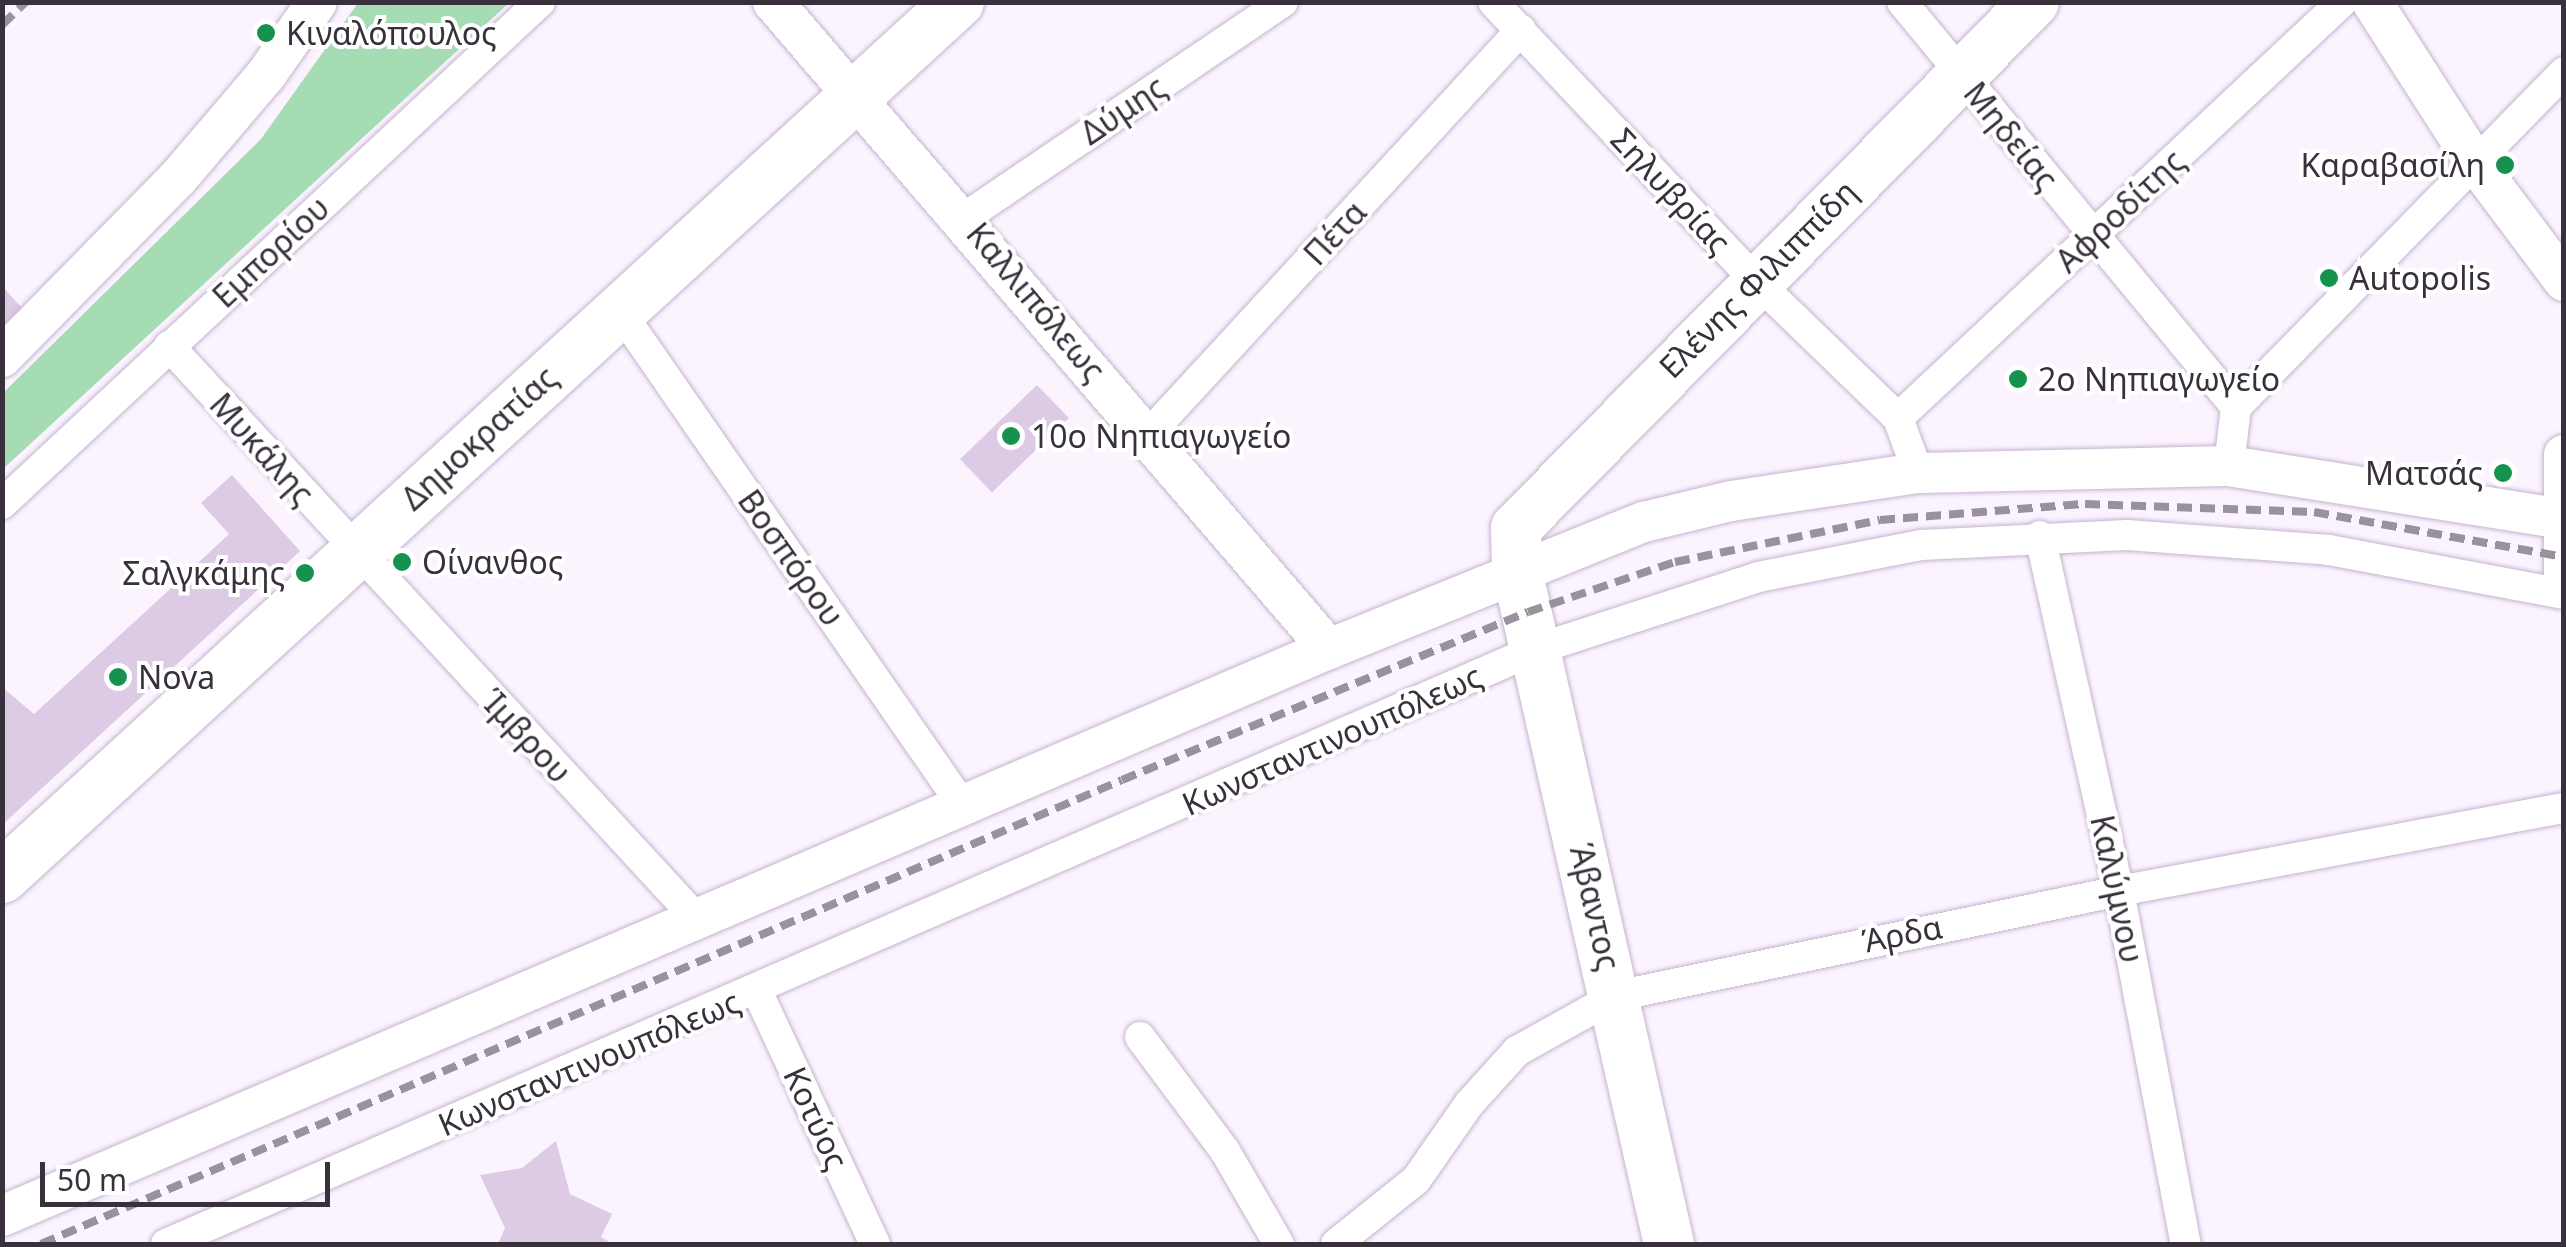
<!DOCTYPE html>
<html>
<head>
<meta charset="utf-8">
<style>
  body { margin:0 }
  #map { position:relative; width:2566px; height:1247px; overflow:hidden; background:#fbf4ff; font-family:"Noto Sans",sans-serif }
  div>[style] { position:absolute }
  .green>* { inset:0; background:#a5dcb4 }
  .building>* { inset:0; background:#ddcae5; transform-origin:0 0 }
  .roads { filter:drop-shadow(0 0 2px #c6b3ce) drop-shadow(0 0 2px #c6b3ce) }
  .minor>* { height:30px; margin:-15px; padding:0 15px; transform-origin:15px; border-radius:15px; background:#fff }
  .tertiary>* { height:40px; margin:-20px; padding:0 20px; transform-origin:20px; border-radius:20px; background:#fff }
  .primary>* { height:50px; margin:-25px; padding:0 25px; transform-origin:25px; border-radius:25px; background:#fff }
  .trunk>* { height:52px; margin:-26px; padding:0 26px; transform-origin:26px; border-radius:26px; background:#fff }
  .rail>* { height:8px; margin-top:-4px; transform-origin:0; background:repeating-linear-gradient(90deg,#99929d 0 15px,transparent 0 23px) }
  .dots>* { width:28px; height:28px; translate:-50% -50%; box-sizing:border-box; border:5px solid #fff; border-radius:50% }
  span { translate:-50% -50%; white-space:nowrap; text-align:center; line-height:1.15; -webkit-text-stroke:8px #fff; paint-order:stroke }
  .poi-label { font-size:32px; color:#38313b }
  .left { translate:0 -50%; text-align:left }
  .right { translate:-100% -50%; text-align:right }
  .street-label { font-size:32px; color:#38313b }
  .frame { position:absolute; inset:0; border:5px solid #38313b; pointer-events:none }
  .scale { position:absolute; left:40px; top:1162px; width:290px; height:45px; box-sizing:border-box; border:5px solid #38313b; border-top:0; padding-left:12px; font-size:30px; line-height:35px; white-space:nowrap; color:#38313b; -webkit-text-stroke:8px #fff; paint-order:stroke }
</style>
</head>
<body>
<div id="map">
  <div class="green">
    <div style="clip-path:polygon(358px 3px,509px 3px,3px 469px,3px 393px,261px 139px)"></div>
  </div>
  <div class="building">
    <div style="clip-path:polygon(2px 286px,22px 308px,2px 326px)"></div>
    <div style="left:1037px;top:385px;width:46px;height:107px;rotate:46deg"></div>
    <div style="clip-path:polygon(232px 475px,300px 551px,2px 825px,2px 687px,34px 714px,169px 590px,229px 534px,201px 503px)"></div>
    <div style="clip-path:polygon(556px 1141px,570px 1194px,612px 1214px,601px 1237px,613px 1244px,498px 1244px,505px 1228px,480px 1175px,522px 1168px)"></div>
  </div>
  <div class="roads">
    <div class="minor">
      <div style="left:1493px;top:2px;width:385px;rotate:46.7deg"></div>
      <div style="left:1757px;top:282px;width:196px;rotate:44deg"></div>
      <div style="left:1898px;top:418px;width:59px;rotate:70deg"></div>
      <div style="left:1902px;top:2px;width:525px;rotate:50.49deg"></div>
      <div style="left:964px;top:218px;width:385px;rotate:-34.1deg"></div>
      <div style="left:619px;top:310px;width:604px;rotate:55.26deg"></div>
      <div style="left:169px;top:346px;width:779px;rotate:47.34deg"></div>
      <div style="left:1898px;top:418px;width:608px;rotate:-43.14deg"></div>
      <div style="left:1148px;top:435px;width:551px;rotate:-47.36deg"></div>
      <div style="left:2229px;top:466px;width:59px;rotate:-83.2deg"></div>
      <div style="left:2236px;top:407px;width:469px;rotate:-45.6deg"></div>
      <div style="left:2px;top:504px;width:736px;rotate:-43.02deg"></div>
      <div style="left:2040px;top:536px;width:364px;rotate:77.5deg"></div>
      <div style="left:2119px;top:891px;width:359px;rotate:79.3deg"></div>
      <div style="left:757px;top:991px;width:279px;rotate:65deg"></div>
      <div style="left:1140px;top:1037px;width:142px;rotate:53.3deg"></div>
      <div style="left:1225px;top:1151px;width:108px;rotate:59.9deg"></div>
      <div style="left:166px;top:1244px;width:1495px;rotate:-23.46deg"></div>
      <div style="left:1537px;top:649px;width:232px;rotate:-18deg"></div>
      <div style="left:1758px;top:577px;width:166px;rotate:-11.1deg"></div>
      <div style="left:1921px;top:545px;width:206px;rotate:-2.8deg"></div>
      <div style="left:2127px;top:535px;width:203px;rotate:4.2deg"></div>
      <div style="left:2329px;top:550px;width:239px;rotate:10.6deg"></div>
      <div style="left:1336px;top:1244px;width:102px;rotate:-38.7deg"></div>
      <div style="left:1416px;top:1180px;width:93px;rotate:-55.1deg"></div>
      <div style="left:1469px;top:1104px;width:72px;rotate:-47.8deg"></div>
      <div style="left:1517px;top:1051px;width:113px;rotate:-29.1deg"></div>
      <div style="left:1616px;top:996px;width:514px;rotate:-11.79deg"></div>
      <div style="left:2119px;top:891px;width:453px;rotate:-10.6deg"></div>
    </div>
    <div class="tertiary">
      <div style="left:773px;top:2px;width:853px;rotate:49.33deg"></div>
      <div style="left:2372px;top:2px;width:189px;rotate:57.3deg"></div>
      <div style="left:2474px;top:161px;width:150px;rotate:53.1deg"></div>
      <div style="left:2px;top:357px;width:251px;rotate:-45.5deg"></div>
      <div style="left:178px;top:178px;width:135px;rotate:-49.5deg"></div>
      <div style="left:266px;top:75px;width:89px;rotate:-55.1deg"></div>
      <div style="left:2564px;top:455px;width:117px;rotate:90deg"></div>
      <div style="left:2px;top:1216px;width:1443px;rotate:-23.14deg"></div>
      <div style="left:1329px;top:649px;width:340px;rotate:-22deg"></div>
      <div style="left:1644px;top:522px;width:89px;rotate:-13.6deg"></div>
      <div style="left:1731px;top:501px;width:189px;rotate:-8.5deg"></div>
      <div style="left:1918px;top:473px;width:311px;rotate:-1.3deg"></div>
      <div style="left:2229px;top:466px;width:339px;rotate:9deg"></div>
    </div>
    <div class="primary">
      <div style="left:1669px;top:1244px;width:691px;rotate:-102.71deg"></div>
      <div style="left:1517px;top:570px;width:42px;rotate:-91.4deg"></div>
      <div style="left:1516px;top:528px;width:738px;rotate:-45.44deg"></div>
    </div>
    <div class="trunk">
      <div style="left:2px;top:877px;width:1296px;rotate:-42.47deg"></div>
    </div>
  </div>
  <div class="rail">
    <div style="left:2px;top:25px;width:33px;rotate:-44deg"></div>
    <div style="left:41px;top:1244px;width:1176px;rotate:-23.23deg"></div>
    <div style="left:1122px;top:780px;width:439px;rotate:-22.5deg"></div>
    <div style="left:1528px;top:612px;width:155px;rotate:-18.8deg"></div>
    <div style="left:1675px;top:562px;width:209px;rotate:-11.6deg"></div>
    <div style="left:1880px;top:520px;width:206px;rotate:-4.5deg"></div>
    <div style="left:2085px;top:504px;width:229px;rotate:2deg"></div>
    <div style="left:2314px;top:512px;width:254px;rotate:10.2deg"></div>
  </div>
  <div class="dots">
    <div style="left:266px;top:33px;background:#15924e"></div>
    <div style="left:2505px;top:165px;background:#15924e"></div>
    <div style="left:2329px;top:278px;background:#15924e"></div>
    <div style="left:2018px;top:379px;background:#15924e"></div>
    <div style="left:1011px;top:436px;background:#15924e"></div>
    <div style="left:2503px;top:473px;background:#15924e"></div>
    <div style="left:402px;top:562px;background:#15924e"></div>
    <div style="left:305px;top:573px;background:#15924e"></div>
    <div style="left:118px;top:677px;background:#15924e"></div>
  </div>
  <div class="poi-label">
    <span class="left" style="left:286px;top:33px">Κιναλόπουλος</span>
    <span class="right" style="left:2485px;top:165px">Καραβασίλη</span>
    <span class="left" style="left:2349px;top:278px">Autopolis</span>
    <span class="left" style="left:2038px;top:379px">2ο Νηπιαγωγείο</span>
    <span class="left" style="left:1031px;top:436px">10ο Νηπιαγωγείο</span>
    <span class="right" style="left:2483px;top:473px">Ματσάς</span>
    <span class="left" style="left:422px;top:562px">Οίνανθος</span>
    <span class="right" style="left:285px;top:573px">Σαλγκάμης</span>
    <span class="left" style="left:138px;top:677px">Nova</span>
  </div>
  <div class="street-label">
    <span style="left:1123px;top:110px;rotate:-34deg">Δύμης</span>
    <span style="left:2011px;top:136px;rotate:51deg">Μηδείας</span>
    <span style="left:1671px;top:191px;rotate:47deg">Σηλυβρίας</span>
    <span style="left:2120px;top:211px;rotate:-43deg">Αφροδίτης</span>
    <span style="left:1335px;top:233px;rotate:-47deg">Πέτα</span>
    <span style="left:271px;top:252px;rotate:-43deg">Εμπορίου</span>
    <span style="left:1758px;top:279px;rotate:-45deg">Ελένης Φιλιππίδη</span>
    <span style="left:1036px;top:302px;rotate:50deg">Καλλιπόλεως</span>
    <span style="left:479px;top:438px;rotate:-42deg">Δημοκρατίας</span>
    <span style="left:262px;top:449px;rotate:48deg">Μυκάλης</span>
    <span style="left:791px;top:558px;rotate:55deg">Βοσπόρου</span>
    <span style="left:526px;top:736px;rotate:47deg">Ίμβρου</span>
    <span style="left:1332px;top:740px;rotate:-24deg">Κωνσταντινουπόλεως</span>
    <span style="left:2117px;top:889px;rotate:78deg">Καλύμνου</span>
    <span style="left:1595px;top:907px;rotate:77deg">Άβαντος</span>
    <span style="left:1902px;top:934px;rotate:-11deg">Άρδα</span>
    <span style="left:589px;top:1063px;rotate:-23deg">Κωνσταντινουπόλεως</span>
    <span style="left:816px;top:1118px;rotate:65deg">Κοτύος</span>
  </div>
  <div class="frame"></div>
  <div class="scale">50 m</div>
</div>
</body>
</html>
